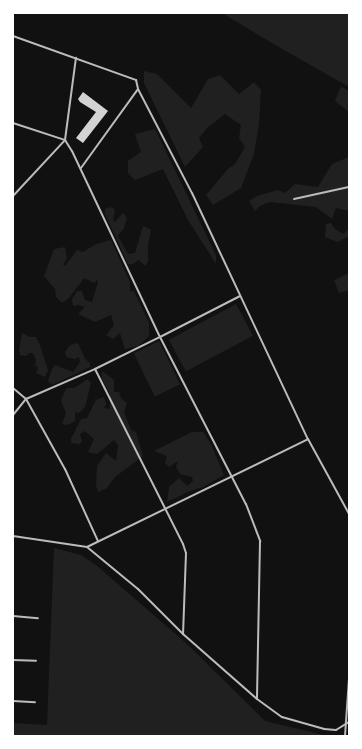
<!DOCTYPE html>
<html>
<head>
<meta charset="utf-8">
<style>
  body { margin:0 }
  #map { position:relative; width:362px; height:749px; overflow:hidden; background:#111; font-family:Commissioner,sans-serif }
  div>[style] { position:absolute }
  .green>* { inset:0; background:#202020; transform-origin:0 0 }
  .building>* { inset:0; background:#d3d3d3 }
  .minor>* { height:2px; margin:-1px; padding:0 1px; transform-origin:1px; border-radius:1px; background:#bcbcbc }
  span { translate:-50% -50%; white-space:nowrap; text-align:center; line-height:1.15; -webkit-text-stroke:3px #fff; paint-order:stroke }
  .frame { position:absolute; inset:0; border:14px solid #fff; pointer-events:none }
</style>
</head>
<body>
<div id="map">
  <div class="green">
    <div style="clip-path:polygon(222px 13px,349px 13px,349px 87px,277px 46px)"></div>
    <div style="clip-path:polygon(144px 71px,157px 74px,191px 108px,208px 79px,220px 75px,239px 94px,254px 82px,261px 90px,259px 124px,254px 154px,241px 188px,213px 205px,206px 195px,228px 169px,235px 164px,245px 147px,239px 138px,241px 125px,225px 114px,207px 128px,199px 138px,203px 147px,185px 167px,144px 83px)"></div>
    <div style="clip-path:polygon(341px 86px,349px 91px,349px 112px,335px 101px)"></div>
    <div style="clip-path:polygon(155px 129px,216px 255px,216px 264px,188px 220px,163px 169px,135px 180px,128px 173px,128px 161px,141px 152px,135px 134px)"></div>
    <div style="clip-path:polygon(349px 157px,349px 211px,336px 208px,332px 219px,316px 207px,270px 202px,260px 206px,255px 211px,249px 201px,257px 196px,278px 190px,285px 193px,295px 184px,318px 187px,332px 164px)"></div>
    <div style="clip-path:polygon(112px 207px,115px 210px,113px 220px,115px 222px,123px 213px,127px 218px,124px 228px,118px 236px,128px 254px,135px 253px,143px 226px,151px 230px,148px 245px,148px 262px,145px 266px,139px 260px,133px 264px,128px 264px,105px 214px,105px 209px)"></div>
    <div style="clip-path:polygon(331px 223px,334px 228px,343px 234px,349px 229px,349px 238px,347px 237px,338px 242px,325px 237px,326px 224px)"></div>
    <div style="clip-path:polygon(111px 240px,130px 282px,130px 291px,134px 291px,149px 323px,149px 336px,138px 346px,125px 349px,120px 333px,113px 339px,106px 335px,114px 325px,111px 315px,95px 322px,78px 314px,85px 307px,79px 305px,73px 306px,72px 299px,77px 291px,82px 291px,85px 300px,92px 302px,98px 282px,97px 280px,94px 283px,84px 278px,69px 298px,62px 303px,56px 297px,55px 289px,44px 276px,54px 249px,65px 247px,67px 258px,63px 265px,65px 266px,77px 250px,83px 252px,96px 244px)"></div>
    <div style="clip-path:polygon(349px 273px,349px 290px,339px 293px,334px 280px)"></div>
    <div style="left:236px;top:304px;width:36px;height:76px;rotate:62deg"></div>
    <div style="clip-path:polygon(22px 333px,30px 337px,36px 337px,40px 345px,48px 370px,45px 377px,36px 373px,38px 367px,35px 366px,36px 360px,33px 353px,29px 353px,26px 356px,20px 355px,19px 350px)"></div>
    <div style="left:159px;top:341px;width:48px;height:28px;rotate:64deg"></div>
    <div style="clip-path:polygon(78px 343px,85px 359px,90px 363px,90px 367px,52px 385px,48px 381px,52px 369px,55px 365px,73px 372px,80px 362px,79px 357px,75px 359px,66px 357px,65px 352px,70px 345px)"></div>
    <div style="clip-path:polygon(102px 371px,114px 380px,114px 392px,119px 392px,121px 398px,127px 403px,124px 412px,131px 430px,136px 432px,143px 456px,115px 477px,107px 488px,98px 492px,96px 485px,97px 466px,106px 453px,116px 461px,118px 445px,114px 440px,97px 454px,88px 452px,94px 439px,85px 431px,80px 434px,82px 442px,79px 444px,71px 443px,71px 439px,81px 419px,87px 418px,96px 400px,104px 397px,106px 404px,104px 408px,110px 409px,110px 394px,102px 379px)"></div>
    <div style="clip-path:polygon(88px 379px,91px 383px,85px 407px,79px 413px,75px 412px,75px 421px,67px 425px,62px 424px,66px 413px,61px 401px,64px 393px,67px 388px,74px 388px)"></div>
    <div style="clip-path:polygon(192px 432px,203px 432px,211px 444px,224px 475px,203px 487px,188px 492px,167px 502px,169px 487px,179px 478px,187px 486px,193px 481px,192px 477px,180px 474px,176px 467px,178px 461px,169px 467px,165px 463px,167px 456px,154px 451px)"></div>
    <div style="clip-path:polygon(54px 548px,81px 555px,96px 565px,187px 644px,265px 721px,328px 736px,13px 735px,13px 723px,47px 725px)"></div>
  </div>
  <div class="building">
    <div style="clip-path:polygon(83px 92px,108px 111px,83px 143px,76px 138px,96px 112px,80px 102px,78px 99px)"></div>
  </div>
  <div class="minor">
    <div style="left:13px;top:36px;width:131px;rotate:19.7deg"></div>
    <div style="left:136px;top:80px;width:9px;rotate:77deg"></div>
    <div style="left:138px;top:89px;width:117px;rotate:62.6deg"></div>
    <div style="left:192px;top:193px;width:272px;rotate:64.8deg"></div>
    <div style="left:13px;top:123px;width:55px;rotate:18.1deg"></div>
    <div style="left:65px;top:140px;width:13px;rotate:58deg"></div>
    <div style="left:72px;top:151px;width:206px;rotate:64.7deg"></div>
    <div style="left:160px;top:337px;width:90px;rotate:-27.1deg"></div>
    <div style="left:81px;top:168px;width:97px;rotate:-54.2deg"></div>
    <div style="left:13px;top:196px;width:76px;rotate:-47.1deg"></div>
    <div style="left:65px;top:140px;width:83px;rotate:-82.4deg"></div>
    <div style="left:294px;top:199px;width:56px;rotate:-12.3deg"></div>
    <div style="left:95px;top:369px;width:196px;rotate:63.3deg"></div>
    <div style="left:183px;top:544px;width:9px;rotate:72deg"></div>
    <div style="left:186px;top:553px;width:81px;rotate:92.1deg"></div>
    <div style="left:13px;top:388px;width:17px;rotate:40deg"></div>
    <div style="left:26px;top:399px;width:75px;rotate:-23.5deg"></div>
    <div style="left:95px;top:369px;width:72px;rotate:-26.2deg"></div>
    <div style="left:160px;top:337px;width:188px;rotate:62.8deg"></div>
    <div style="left:246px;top:504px;width:40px;rotate:69deg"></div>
    <div style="left:260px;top:541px;width:158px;rotate:91.1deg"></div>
    <div style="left:13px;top:415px;width:21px;rotate:-51deg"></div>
    <div style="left:26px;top:399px;width:80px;rotate:60.9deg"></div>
    <div style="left:65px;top:469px;width:79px;rotate:65.4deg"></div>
    <div style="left:13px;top:536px;width:75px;rotate:8.5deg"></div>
    <div style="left:87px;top:547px;width:66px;rotate:39.5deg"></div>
    <div style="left:138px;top:589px;width:64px;rotate:45deg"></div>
    <div style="left:183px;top:634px;width:98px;rotate:41.3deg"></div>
    <div style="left:257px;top:699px;width:31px;rotate:36deg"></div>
    <div style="left:282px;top:717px;width:44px;rotate:15.9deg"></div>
    <div style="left:324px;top:729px;width:12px;rotate:5deg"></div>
    <div style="left:336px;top:730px;width:15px;rotate:-32deg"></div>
    <div style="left:87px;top:547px;width:246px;rotate:-26deg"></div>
    <div style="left:308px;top:439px;width:85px;rotate:61.3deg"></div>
    <div style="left:13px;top:616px;width:25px;rotate:5deg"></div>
    <div style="left:13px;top:660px;width:23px;rotate:2deg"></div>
    <div style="left:13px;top:701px;width:22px;rotate:3deg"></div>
    <div style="left:345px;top:736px;width:57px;rotate:-86deg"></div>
  </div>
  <div class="frame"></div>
</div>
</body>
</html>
